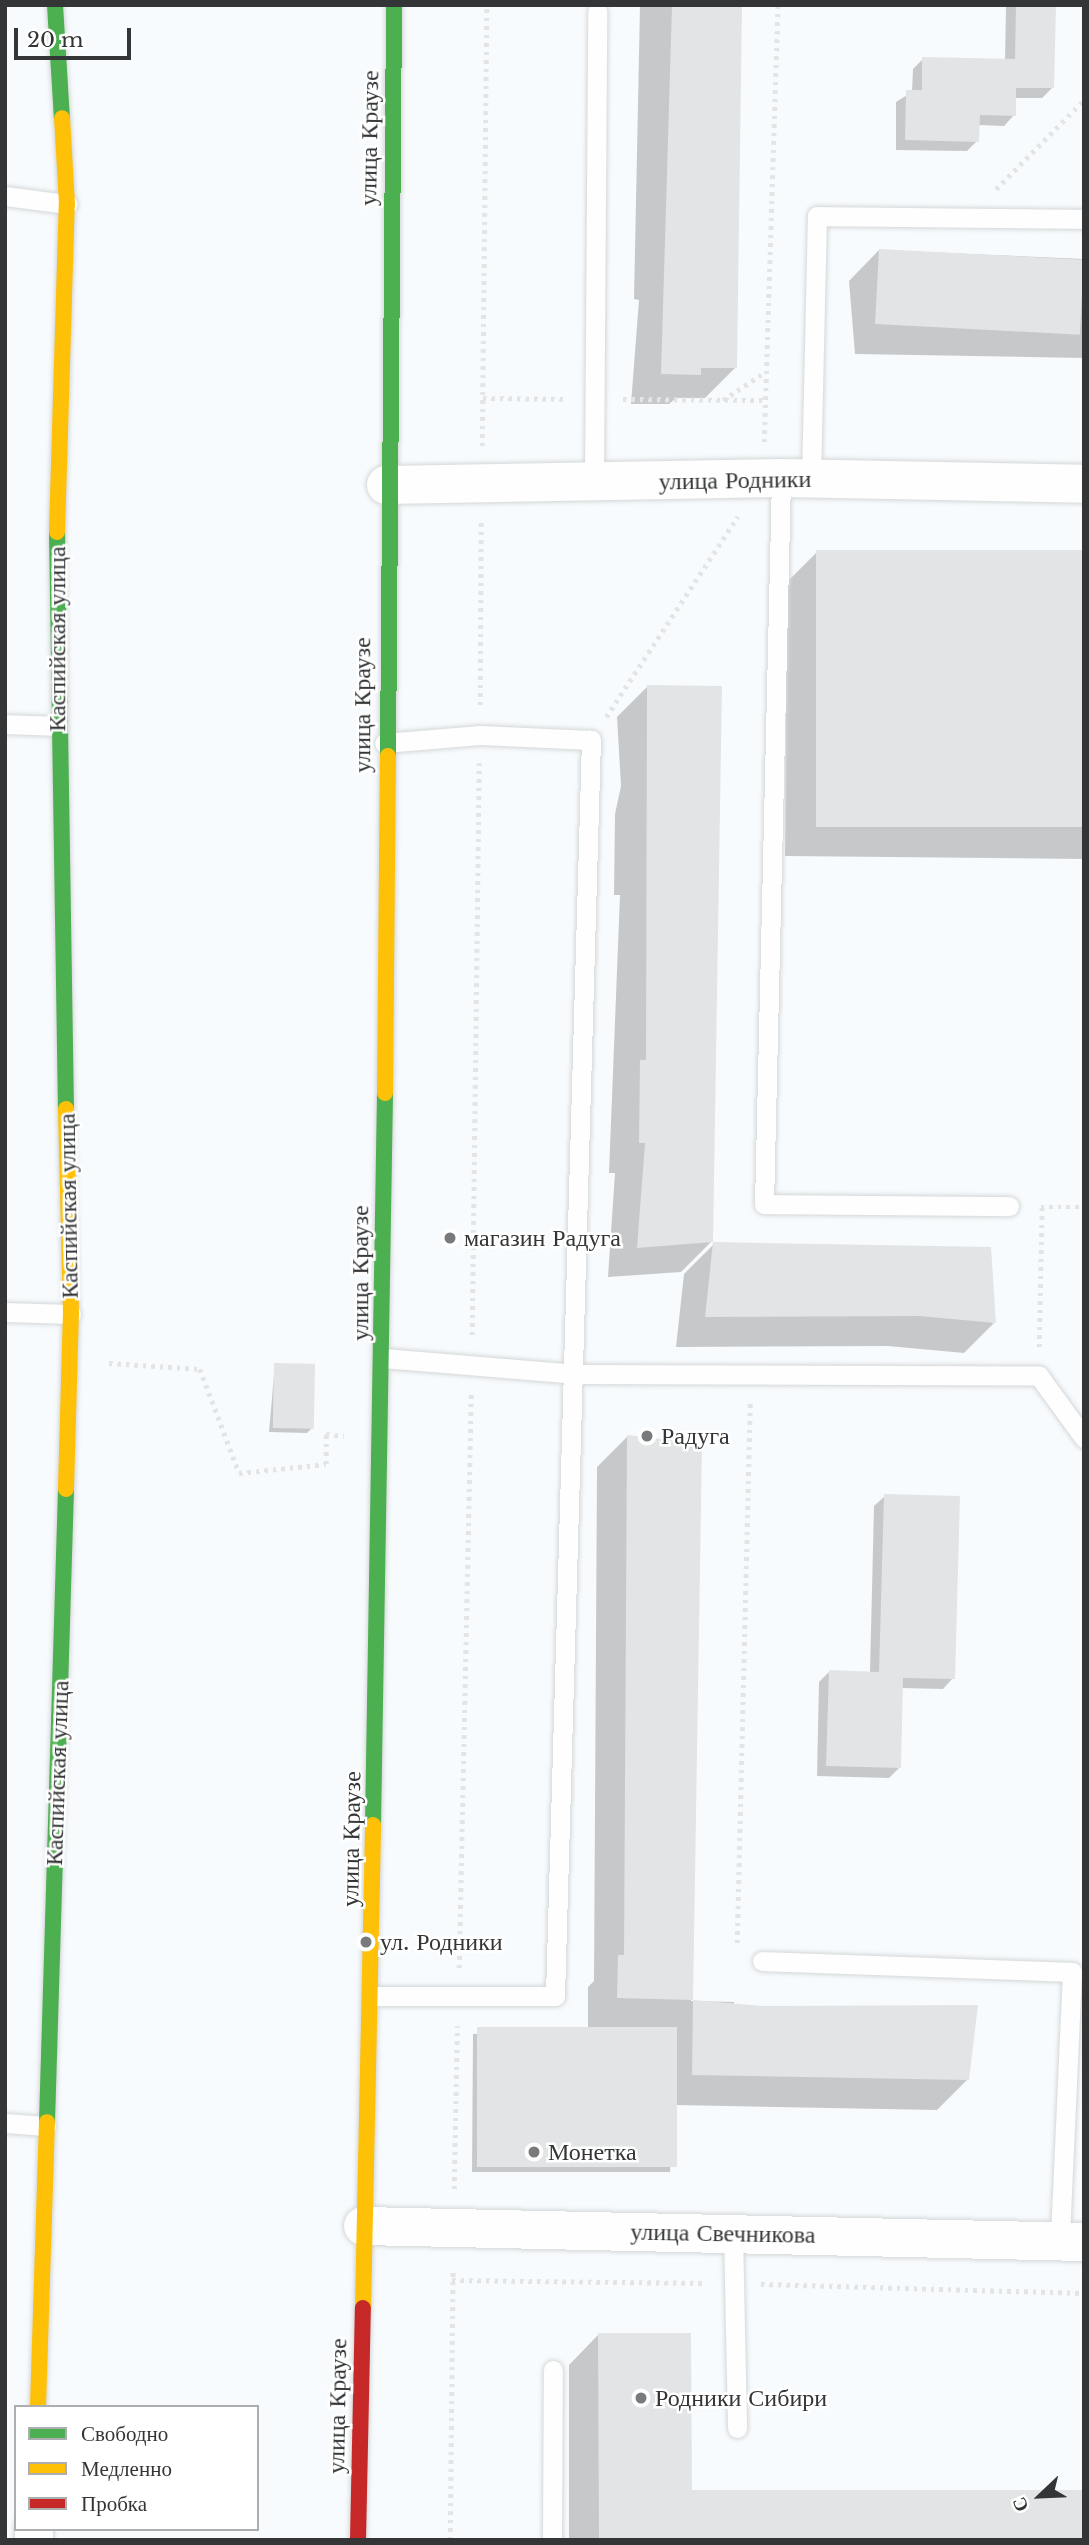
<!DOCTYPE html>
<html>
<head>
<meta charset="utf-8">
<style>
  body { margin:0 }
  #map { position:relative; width:1089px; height:2545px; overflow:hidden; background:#f8fbfd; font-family:"Libre Baskerville",serif }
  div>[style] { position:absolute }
  .shadow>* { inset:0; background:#0003 }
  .building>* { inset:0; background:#e2e4e5; transform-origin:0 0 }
  .path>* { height:4.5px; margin-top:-2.25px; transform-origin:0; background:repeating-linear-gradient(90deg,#e4e4e4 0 3.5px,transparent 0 8.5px) }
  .roads { filter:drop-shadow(0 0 2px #d4d7d8) drop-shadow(0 0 2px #d4d7d8) }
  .lane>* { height:19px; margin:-9.5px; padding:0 9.5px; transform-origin:9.5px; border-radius:9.5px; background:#fefeff }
  .street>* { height:38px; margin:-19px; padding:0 19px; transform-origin:19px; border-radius:19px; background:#fefeff }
  .fast>* { height:16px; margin:-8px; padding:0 8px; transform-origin:8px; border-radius:8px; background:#4caf50 }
  .slow>* { height:16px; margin:-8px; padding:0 8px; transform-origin:8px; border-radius:8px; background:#ffc107 }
  .jam>* { height:16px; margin:-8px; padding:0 8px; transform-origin:8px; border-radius:8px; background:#c62828 }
  .dots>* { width:19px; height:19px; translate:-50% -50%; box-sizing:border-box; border:4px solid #fff; border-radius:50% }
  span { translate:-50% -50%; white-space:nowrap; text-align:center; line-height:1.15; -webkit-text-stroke:5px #fff; paint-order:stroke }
  .street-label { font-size:24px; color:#333536 }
  .poi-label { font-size:24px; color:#333536 }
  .left { translate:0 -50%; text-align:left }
  .frame { position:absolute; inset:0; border:7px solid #333536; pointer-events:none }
  .legend { position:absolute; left:14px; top:2405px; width:245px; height:126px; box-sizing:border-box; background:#fff; border:2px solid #adaeaf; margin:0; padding:9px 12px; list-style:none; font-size:21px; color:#333536 }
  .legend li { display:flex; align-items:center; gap:14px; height:35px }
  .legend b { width:35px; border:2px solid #adaeaf }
  .north { position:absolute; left:1005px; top:2461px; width:70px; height:70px; -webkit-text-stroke:5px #fff; paint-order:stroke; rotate:247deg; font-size:19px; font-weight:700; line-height:28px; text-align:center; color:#333536 }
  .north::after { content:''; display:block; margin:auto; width:24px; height:32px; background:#333536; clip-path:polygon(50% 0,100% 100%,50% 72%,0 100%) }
  .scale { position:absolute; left:14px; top:28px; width:117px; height:32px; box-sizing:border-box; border:4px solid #333536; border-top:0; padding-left:9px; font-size:21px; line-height:24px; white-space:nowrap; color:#333536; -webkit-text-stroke:5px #fff; paint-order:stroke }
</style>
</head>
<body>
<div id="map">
  <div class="shadow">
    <div style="clip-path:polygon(640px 5px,741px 5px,735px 368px,705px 398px,676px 398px,669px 404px,631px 404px,639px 300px,634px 299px)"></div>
    <div style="clip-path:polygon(1054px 5px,1052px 88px,1042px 98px,1015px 98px,1014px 115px,1004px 126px,978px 125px,977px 141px,967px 151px,896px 150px,896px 102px,912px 92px,913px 69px,923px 59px,1005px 60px,1006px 6px)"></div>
    <div style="clip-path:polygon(879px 250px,1084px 259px,1084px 358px,855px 354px,849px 281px)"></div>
    <div style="clip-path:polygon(817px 552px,1084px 554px,1084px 859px,785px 856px,787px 582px)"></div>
    <div style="clip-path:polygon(647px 687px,712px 1241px,681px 1272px,608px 1277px,615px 1173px,609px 1173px,620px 895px,614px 895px,615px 814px,621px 786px,617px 717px)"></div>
    <div style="clip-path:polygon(714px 1244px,994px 1323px,964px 1353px,888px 1346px,676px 1347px,684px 1274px)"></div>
    <div style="clip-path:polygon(275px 1364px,312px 1428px,307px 1433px,269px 1432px)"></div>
    <div style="clip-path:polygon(627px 1437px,700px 1445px,691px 2001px,734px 2002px,734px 2007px,968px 2079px,937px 2110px,675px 2105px,670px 2172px,472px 2172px,473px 2034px,588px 2029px,588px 1987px,594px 1981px,597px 1467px)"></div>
    <div style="clip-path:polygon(885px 1496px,953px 1678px,943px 1689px,901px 1688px,899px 1768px,889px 1778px,817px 1776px,819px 1682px,829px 1672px,870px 1673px,874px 1506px)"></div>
    <div style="clip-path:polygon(599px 2334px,690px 2492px,1084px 2540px,569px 2540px,569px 2365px)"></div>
  </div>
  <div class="building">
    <div style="clip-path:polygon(672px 5px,742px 5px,737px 368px,701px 368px,701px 375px,661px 374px)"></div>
    <div style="clip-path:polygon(1016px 5px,1056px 5px,1054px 88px,1016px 88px,1016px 116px,980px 115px,979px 142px,905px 140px,906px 90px,922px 90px,922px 57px,1015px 59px)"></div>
    <div style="left:879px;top:249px;width:205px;height:75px;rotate:3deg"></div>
    <div style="left:816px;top:550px;width:268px;height:277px"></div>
    <div style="clip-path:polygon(647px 685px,722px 686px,713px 1242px,991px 1247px,996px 1323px,919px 1316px,705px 1317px,713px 1242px,637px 1248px,645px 1143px,639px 1143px,640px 1060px,646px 1060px)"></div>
    <div style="left:274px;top:1363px;width:41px;height:65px;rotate:1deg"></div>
    <div style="clip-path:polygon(627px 1435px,702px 1444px,693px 2000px,617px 1998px,618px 1955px,624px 1955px)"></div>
    <div style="clip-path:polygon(884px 1494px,960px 1496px,955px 1679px,903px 1678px,901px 1768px,826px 1766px,829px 1670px,879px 1672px)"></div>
    <div style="clip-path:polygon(693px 2000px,763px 2006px,978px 2005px,969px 2080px,692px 2075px)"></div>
    <div style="left:477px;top:2027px;width:200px;height:140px"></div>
    <div style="clip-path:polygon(598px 2333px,691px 2333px,692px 2490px,1084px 2490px,1084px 2540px,599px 2540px)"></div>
  </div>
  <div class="path">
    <div style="left:996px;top:189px;width:125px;rotate:-45.3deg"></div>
    <div style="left:483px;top:398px;width:82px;rotate:0.7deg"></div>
    <div style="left:623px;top:399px;width:142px;rotate:0.4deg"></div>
    <div style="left:723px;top:400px;width:50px;rotate:-33.7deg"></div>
    <div style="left:764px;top:442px;width:437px;rotate:-88.2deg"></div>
    <div style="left:482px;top:446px;width:441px;rotate:-89.4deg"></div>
    <div style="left:480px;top:705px;width:184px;rotate:-89.7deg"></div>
    <div style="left:606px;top:717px;width:240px;rotate:-56.7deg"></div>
    <div style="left:1041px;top:1207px;width:43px"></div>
    <div style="left:472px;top:1335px;width:572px;rotate:-89.3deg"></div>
    <div style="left:1039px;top:1347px;width:140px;rotate:-88.8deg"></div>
    <div style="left:109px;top:1363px;width:91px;rotate:3.8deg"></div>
    <div style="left:200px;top:1369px;width:111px;rotate:69.4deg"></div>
    <div style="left:239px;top:1473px;width:87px;rotate:-5.9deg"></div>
    <div style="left:326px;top:1464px;width:30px;rotate:-90deg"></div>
    <div style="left:326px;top:1434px;width:18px;rotate:6deg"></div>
    <div style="left:737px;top:1943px;width:540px;rotate:-88.62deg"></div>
    <div style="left:459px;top:1968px;width:575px;rotate:-88.8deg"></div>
    <div style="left:454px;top:2189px;width:163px;rotate:-88.9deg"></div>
    <div style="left:452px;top:2280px;width:255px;rotate:0.7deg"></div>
    <div style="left:761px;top:2284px;width:323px;rotate:1.6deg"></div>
    <div style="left:450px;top:2540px;width:272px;rotate:-89.4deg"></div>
  </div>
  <div class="roads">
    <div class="lane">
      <div style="left:5px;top:196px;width:63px;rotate:7.4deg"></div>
      <div style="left:781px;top:478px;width:726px;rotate:91.34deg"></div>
      <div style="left:764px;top:1204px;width:245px;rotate:0.5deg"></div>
      <div style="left:811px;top:479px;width:263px;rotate:-88.7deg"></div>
      <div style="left:817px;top:216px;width:267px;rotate:0.6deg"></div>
      <div style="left:594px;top:482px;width:471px;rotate:-89.6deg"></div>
      <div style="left:5px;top:724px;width:52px;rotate:2.2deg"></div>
      <div style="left:5px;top:1312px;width:66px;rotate:1.7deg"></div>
      <div style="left:383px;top:1358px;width:195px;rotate:4.7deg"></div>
      <div style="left:577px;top:1374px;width:462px;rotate:0.2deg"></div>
      <div style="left:1039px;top:1376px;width:77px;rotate:54deg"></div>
      <div style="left:762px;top:1961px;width:310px;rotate:2deg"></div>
      <div style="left:1072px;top:1972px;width:269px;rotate:92.6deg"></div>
      <div style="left:371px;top:1996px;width:184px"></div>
      <div style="left:555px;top:1996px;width:1257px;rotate:-88.36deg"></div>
      <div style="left:591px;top:740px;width:111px;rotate:-177.4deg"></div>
      <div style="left:480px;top:735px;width:96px;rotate:175.2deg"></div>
      <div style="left:5px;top:2123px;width:41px;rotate:4.2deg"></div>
      <div style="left:733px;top:2233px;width:195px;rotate:88.8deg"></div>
      <div style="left:552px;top:2540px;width:170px;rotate:-89.7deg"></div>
    </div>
    <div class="street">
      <div style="left:386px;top:485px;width:395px;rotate:-1deg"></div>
      <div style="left:781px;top:478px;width:303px;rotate:1.1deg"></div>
      <div style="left:363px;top:2226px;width:721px;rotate:1.27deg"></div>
      <div style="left:34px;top:2540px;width:11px;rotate:-90deg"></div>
    </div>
    <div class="fast">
      <div style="left:55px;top:5px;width:113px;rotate:86.5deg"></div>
      <div style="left:57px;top:532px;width:577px;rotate:89.11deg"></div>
      <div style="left:388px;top:756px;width:751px;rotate:-89.54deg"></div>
      <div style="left:373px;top:1825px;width:732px;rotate:-89.06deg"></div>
      <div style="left:47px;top:2122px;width:633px;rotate:-88.28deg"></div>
    </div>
    <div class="slow">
      <div style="left:57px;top:532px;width:328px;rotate:-88.3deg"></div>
      <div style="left:67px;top:204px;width:86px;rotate:-93.3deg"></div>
      <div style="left:385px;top:1093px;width:337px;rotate:-89.5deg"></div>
      <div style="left:66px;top:1489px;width:175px;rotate:-88.4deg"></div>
      <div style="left:71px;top:1314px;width:205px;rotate:-91.4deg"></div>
      <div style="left:363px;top:2308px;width:483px;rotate:-88.8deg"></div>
      <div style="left:38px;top:2407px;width:285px;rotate:-88.2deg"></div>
    </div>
    <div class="jam">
      <div style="left:358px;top:2540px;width:232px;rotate:-88.8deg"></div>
    </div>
  </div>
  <div class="dots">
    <div style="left:450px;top:1238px;background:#787a7c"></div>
    <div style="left:647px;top:1436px;background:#787a7c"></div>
    <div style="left:366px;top:1942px;background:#787a7c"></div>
    <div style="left:534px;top:2152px;background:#787a7c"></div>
    <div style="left:641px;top:2398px;background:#787a7c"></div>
  </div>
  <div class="street-label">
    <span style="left:369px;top:138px;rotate:-89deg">улица Краузе</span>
    <span style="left:735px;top:480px;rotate:-1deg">улица Родники</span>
    <span style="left:57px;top:639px;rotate:-90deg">Каспийская улица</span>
    <span style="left:362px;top:705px;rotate:-90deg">улица Краузе</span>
    <span style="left:68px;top:1206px;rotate:-91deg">Каспийская улица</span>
    <span style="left:360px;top:1273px;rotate:-90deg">улица Краузе</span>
    <span style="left:57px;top:1773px;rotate:-88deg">Каспийская улица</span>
    <span style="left:351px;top:1839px;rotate:-89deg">улица Краузе</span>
    <span style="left:723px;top:2233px;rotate:1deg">улица Свечникова</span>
    <span style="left:337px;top:2406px;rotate:-89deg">улица Краузе</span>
  </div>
  <div class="poi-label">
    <span class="left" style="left:464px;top:1238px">магазин Радуга</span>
    <span class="left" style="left:661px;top:1436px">Радуга</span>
    <span class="left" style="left:380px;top:1942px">ул. Родники</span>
    <span class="left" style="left:548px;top:2152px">Монетка</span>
    <span class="left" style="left:655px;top:2398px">Родники Сибири</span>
  </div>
  <div class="frame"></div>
  <ul class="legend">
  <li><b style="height:9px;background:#4caf50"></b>Свободно</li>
  <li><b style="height:9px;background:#ffc107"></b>Медленно</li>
  <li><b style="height:9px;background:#c62828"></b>Пробка</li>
  </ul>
  <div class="north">С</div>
  <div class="scale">20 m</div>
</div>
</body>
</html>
